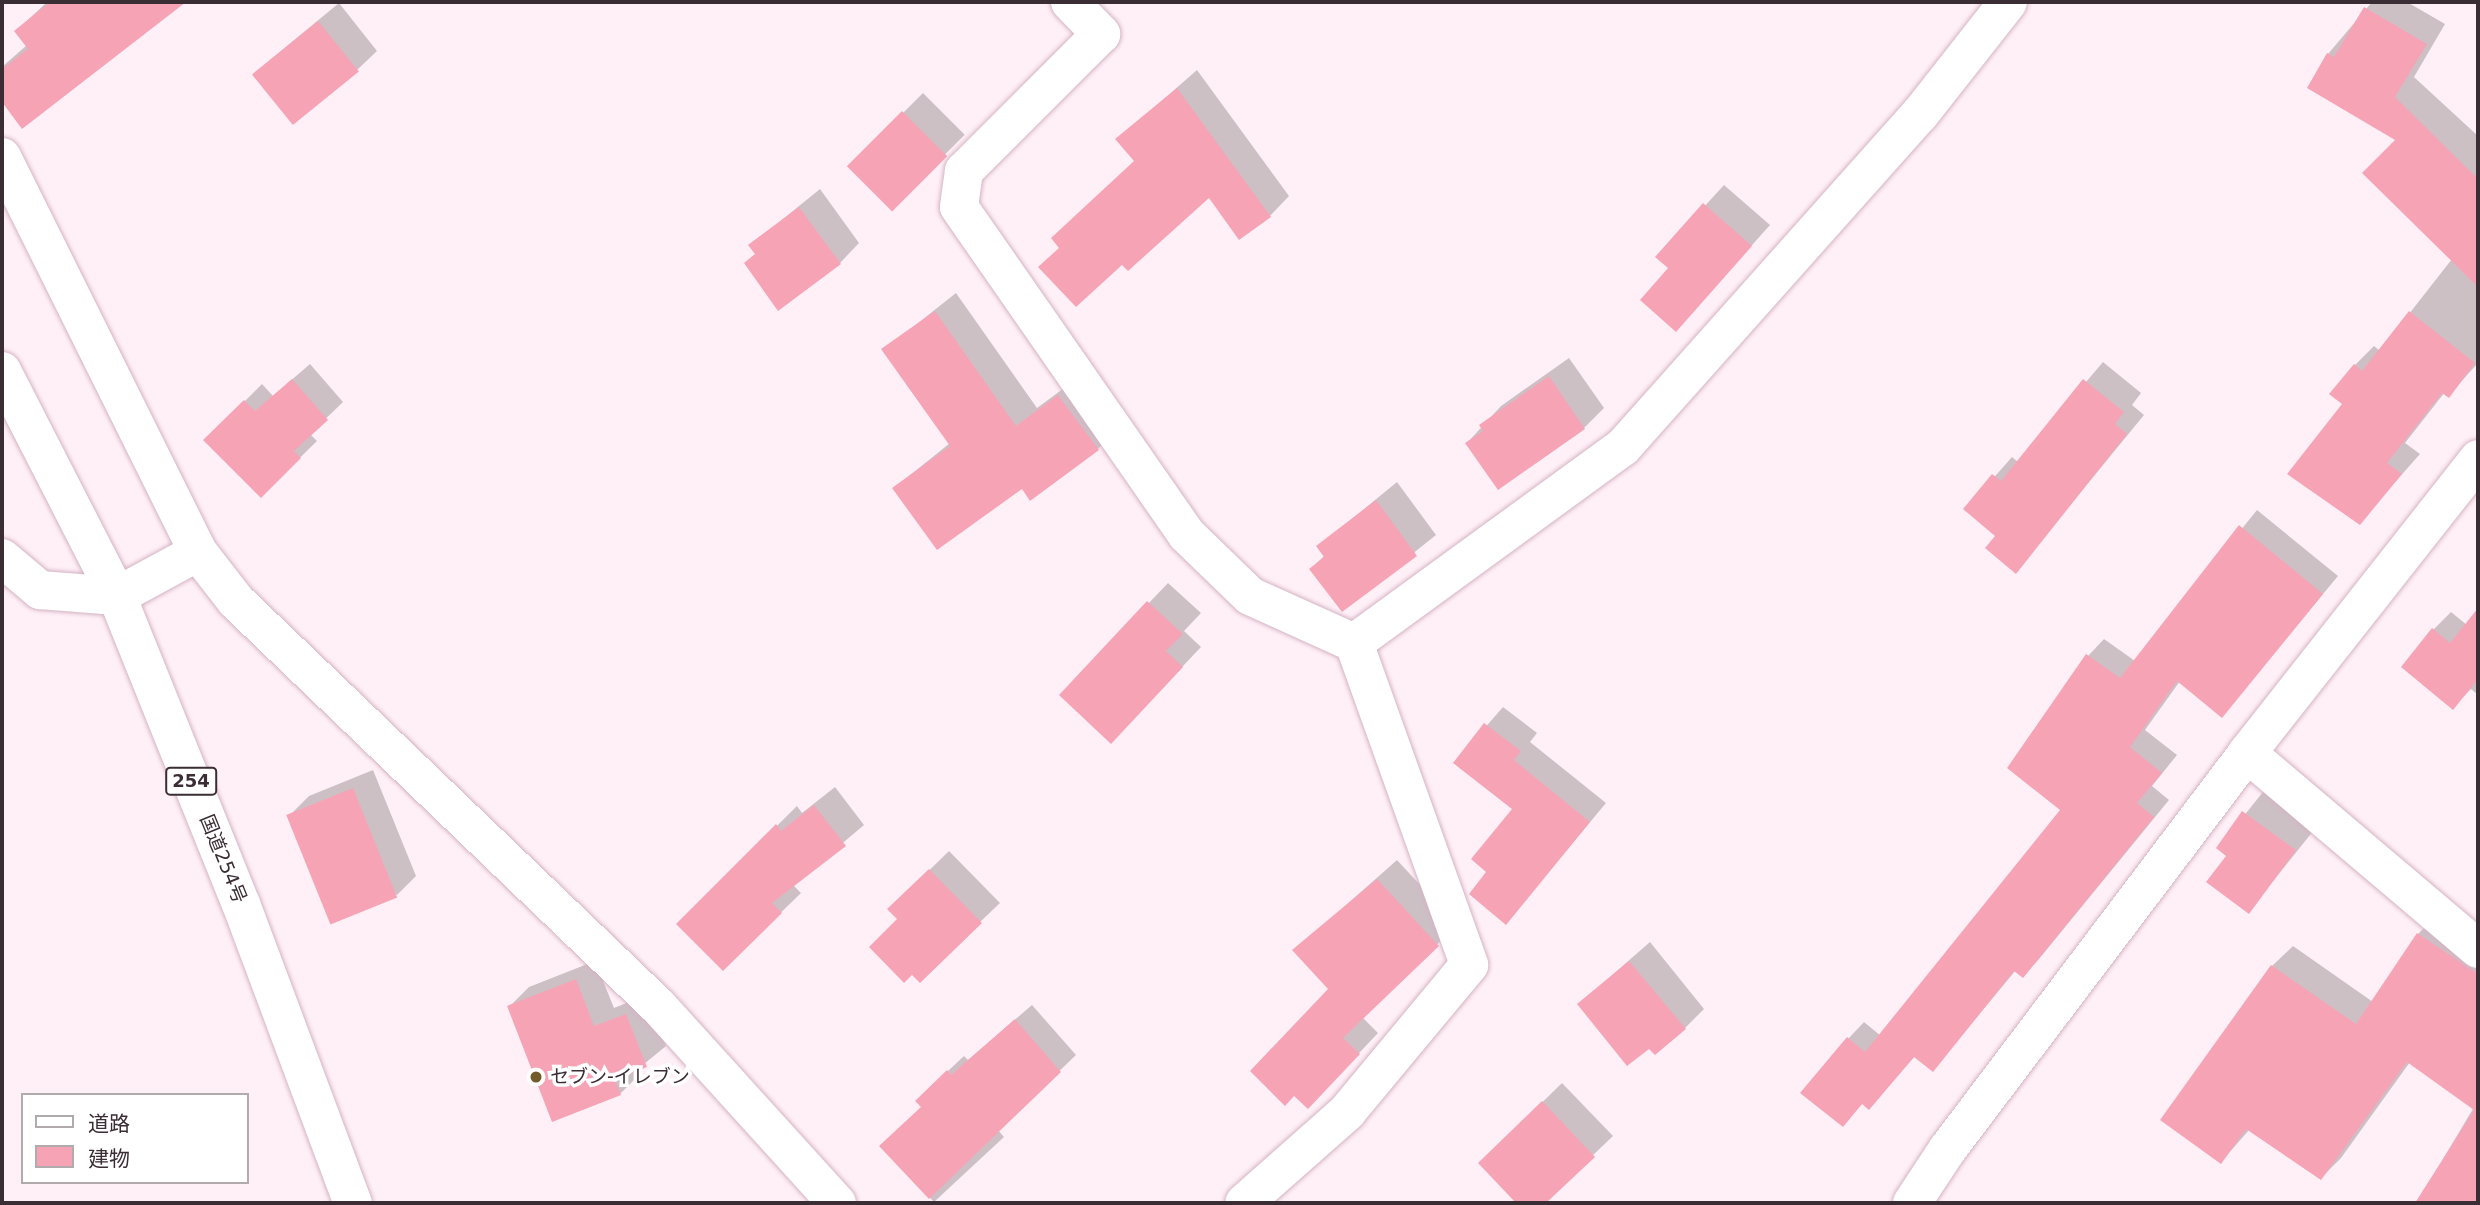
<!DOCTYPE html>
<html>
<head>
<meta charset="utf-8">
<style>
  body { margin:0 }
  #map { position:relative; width:2480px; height:1205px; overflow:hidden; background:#fff0f7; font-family:"DejaVu Sans","Noto Sans JP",sans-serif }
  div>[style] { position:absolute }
  .shadow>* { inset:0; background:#0003; transform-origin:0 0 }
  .building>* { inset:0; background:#f7a3b6; transform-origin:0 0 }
  .roads { filter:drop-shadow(0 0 2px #d5b3c4) drop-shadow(0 0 2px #d5b3c4) }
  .minor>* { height:38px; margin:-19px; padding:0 19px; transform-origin:19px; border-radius:19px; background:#fff }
  .highway>* { height:38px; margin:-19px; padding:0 19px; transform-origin:19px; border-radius:19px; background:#fff }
  .dots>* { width:19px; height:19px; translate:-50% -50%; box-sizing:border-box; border:4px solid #fff; border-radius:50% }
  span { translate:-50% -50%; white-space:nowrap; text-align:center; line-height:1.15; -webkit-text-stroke:7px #fff; paint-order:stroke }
  .shield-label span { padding:2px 5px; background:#fff; border:2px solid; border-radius:5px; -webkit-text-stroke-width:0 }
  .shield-label { font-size:18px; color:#3b2d34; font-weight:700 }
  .street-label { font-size:19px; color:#3b2d34 }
  .poi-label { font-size:19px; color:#3b2d34 }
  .left { translate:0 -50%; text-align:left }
  .frame { position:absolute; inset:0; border:4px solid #3b2d34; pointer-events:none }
  .legend { position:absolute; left:21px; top:1093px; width:228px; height:91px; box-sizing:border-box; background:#fff; border:2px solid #b1abae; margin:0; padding:9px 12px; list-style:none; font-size:21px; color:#3b2d34 }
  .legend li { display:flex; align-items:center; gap:14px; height:35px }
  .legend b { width:35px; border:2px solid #b1abae }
</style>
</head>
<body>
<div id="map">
  <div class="shadow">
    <div style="clip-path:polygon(47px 2px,182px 2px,23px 127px,2px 99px,2px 67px,27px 45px,16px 31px)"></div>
    <div style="clip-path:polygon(2372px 2px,2407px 2px,2445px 24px,2414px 77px,2478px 136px,2478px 363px,2448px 396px,2445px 392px,2405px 443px,2420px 454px,2359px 523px,2355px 365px,2374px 346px,2380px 351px,2452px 259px,2398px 139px,2328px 54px)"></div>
    <div style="clip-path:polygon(339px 3px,377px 51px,357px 70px,253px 74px)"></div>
    <div style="clip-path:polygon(1197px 70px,1289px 196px,1270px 216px,1209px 195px,1122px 262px,1061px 247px,1136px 160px,1118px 139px)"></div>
    <div style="left:923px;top:93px;width:59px;height:104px;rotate:45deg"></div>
    <div style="clip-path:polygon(1724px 185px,1770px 225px,1676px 330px,1670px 268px,1658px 257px)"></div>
    <div style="clip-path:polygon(820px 189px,859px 243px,840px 263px,756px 253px,751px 245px)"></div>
    <div style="clip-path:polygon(956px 293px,1037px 408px,1079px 377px,1117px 430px,1098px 449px,1022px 486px,894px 488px,950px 443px,884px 350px)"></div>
    <div style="clip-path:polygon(1569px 358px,1604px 408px,1584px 428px,1467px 443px,1501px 406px)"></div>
    <div style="clip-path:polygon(2103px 362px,2141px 393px,2132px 405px,2144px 415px,2016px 571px,1998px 536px,1966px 509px,2012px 457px,2018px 462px)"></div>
    <div style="clip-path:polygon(310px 364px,343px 402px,310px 434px,317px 441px,261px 496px,206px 440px,262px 384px,273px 396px)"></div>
    <div style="clip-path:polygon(1397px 482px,1436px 535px,1342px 610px,1311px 569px,1325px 555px,1319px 546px)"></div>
    <div style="clip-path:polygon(2257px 510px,2338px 576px,2222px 716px,2180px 681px,2145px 730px,2177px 755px,2152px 786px,2169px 800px,2039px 959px,2023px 976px,2016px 970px,1933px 1070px,1915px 1056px,1869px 1108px,1863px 1103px,1842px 1125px,1848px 1039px,1864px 1022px,1881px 1036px,2063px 810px,2088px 656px,2104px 639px,2135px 661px)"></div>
    <div style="clip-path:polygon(1168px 583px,1201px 613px,1184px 631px,1201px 647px,1130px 722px,1061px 695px)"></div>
    <div style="clip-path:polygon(2478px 610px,2478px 695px,2471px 689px,2453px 707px,2433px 630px,2451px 612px,2467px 625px)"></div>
    <div style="clip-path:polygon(1503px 707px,1537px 733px,1530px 742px,1606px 803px,1506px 923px,1489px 871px,1514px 808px,1455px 762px)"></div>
    <div style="clip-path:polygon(373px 770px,416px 876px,397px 895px,289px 816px,309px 796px)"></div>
    <div style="clip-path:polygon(835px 787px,864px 825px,793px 885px,801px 893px,723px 969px,678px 924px,797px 806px,802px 813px)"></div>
    <div style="clip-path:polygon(2263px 792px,2314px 830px,2249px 911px,2228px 856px,2218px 848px)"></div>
    <div style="clip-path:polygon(949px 851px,1000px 903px,980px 922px,900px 919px,909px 890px)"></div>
    <div style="clip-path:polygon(1397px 860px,1457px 925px,1362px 1017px,1378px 1033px,1327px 1087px,1295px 1094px,1331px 989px,1294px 951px)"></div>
    <div style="clip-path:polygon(2438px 914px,2478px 940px,2478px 1203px,2429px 1203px,2420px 1198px,2474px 1107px,2410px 1062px,2341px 1158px,2321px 1178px,2250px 1129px,2221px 1162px,2163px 1120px,2272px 966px,2293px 946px,2373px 1002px,2418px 934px)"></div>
    <div style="clip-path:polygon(1650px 942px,1704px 1009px,1685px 1028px,1649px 1046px,1579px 1004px)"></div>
    <div style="clip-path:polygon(595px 961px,614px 1008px,646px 995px,666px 1046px,638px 1069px,640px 1074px,620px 1094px,509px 1007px,529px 987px)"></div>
    <div style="clip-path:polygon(1032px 1005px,1076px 1055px,998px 1130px,1004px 1137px,934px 1202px,882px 1146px,923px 1107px,933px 1085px,964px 1056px,968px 1060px)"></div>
    <div style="clip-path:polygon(1562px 1083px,1613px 1136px,1543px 1203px,1518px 1203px,1480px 1163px)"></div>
  </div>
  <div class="building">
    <div style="clip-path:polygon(50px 2px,186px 2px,22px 129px,2px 102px,2px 69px,28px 49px,14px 31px)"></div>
    <div style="clip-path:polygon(2364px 7px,2427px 44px,2395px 97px,2478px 179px,2478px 287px,2362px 173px,2395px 140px,2307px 88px,2327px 53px,2334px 57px)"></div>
    <div style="left:318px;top:21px;width:65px;height:85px;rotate:51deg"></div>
    <div style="clip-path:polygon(1177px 88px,1271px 217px,1239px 240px,1209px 198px,1128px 271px,1122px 265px,1076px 307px,1038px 267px,1059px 248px,1051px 238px,1134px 161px,1115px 139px)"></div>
    <div style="left:902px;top:111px;width:64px;height:78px;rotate:45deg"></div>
    <div style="clip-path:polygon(1703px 203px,1752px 246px,1676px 332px,1640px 300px,1668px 268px,1655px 257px)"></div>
    <div style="clip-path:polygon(799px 207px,841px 264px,778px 311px,744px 263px,755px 254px,748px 245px)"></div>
    <div style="clip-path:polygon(935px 311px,1016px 426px,1058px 395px,1099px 450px,1030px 501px,1022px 489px,937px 550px,892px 488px,950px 446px,881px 349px)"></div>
    <div style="clip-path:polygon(2409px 311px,2475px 363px,2449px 398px,2442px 393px,2387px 463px,2402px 474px,2360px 525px,2287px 474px,2342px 404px,2329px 394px,2354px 364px,2362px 371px)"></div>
    <div style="clip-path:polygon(1549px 376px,1585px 429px,1498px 490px,1465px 443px,1483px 431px,1479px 425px)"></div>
    <div style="clip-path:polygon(292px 379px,328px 420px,294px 451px,301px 458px,261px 498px,203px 440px,244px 400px,255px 411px)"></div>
    <div style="clip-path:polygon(2083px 379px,2124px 412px,2115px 424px,2127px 434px,2016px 574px,1985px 548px,1995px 536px,1963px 509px,1992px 474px,2001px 481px)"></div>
    <div style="clip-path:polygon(1376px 500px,1417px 556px,1342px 612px,1309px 569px,1324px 557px,1316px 546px)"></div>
    <div style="clip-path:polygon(2239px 525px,2323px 594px,2222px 718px,2177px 681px,2130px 747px,2162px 773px,2137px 803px,2154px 817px,2023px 978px,2014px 971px,1933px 1072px,1914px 1057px,1869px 1110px,1862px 1104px,1843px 1127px,1800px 1093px,1847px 1037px,1865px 1052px,2060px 810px,2007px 768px,2086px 654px,2120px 678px)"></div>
    <div style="clip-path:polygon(1147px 601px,1183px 634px,1166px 651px,1183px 667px,1111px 744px,1059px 695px)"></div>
    <div style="clip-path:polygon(2478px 608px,2478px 679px,2453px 710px,2401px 667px,2432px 628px,2450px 643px)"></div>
    <div style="clip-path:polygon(1484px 723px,1521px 751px,1514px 760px,1590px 822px,1506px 925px,1469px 894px,1486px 872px,1471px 859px,1512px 809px,1453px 763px)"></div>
    <div style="left:353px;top:788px;width:118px;height:72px;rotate:68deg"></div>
    <div style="clip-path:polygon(814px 805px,846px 846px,772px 903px,782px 913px,723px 971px,676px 924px,776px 824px,781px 831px)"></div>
    <div style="clip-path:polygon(2242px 811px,2296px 850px,2249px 914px,2206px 882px,2226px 856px,2216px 848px)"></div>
    <div style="clip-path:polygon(929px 869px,982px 923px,920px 983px,912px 975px,904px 983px,869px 947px,897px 919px,887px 909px)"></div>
    <div style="clip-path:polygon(1377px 879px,1439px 946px,1343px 1038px,1360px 1054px,1308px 1109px,1294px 1096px,1285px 1106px,1250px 1071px,1328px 989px,1292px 950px)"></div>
    <div style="clip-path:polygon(2417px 933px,2478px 974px,2478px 1203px,2415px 1203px,2474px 1110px,2407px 1062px,2321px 1180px,2246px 1129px,2221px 1164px,2160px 1120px,2271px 965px,2356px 1024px)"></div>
    <div style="clip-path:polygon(1629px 961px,1686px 1029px,1655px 1055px,1649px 1049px,1627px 1066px,1577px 1004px)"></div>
    <div style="clip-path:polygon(576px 979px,594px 1026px,626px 1014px,647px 1067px,615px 1080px,621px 1095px,552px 1122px,507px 1006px)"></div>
    <div style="clip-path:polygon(1015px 1019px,1061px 1072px,929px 1199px,879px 1146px,921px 1107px,915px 1101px,947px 1070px,951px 1075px)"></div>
    <div style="clip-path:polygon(1542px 1101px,1595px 1157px,1546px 1203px,1516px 1203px,1478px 1163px)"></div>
  </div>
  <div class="roads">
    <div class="minor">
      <div style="left:1070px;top:2px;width:45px;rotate:45.9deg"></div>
      <div style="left:1101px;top:34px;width:194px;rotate:135deg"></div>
      <div style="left:964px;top:171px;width:36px;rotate:98deg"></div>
      <div style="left:959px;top:207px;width:398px;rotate:55.2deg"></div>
      <div style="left:1186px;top:534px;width:89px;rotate:44.1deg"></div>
      <div style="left:1250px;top:596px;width:114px;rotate:24.3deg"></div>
      <div style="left:1354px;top:643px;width:342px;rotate:70.3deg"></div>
      <div style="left:1469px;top:965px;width:191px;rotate:129.7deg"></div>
      <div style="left:1347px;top:1112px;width:137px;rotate:138.5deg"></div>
      <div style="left:2px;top:157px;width:441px;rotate:63.6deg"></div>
      <div style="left:198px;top:552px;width:62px;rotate:52.2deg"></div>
      <div style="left:236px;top:601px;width:586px;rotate:43.83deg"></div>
      <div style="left:659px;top:1007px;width:265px;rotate:47.8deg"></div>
      <div style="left:2px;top:558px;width:50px;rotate:40.1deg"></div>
      <div style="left:40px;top:590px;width:77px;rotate:4.5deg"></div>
      <div style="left:117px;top:596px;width:92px;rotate:-28.5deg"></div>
      <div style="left:1354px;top:643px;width:333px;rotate:-36.1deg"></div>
      <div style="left:1623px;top:447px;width:446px;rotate:-48.3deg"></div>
      <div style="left:1920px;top:114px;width:142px;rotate:-51.8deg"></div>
      <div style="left:2247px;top:753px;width:303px;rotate:40.3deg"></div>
      <div style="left:1912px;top:1203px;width:64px;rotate:-56.6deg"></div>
      <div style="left:1947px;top:1150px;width:498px;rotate:-52.9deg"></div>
      <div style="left:2247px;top:753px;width:374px;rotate:-51.8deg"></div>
    </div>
    <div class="highway">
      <div style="left:2px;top:371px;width:253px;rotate:62.9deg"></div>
      <div style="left:117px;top:596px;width:332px;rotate:68.1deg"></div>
      <div style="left:241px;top:904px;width:319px;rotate:69.5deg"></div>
    </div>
  </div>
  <div class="dots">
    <div style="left:536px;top:1077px;background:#725a2a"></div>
  </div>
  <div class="shield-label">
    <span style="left:191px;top:781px">254</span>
  </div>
  <div class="street-label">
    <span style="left:223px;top:859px;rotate:68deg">国道254号</span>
  </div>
  <div class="poi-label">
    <span class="left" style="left:550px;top:1077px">セブン-イレブン</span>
  </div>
  <div class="frame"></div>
  <ul class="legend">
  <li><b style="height:9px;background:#fff"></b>道路</li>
  <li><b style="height:19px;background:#f7a3b6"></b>建物</li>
  </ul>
</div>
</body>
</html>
